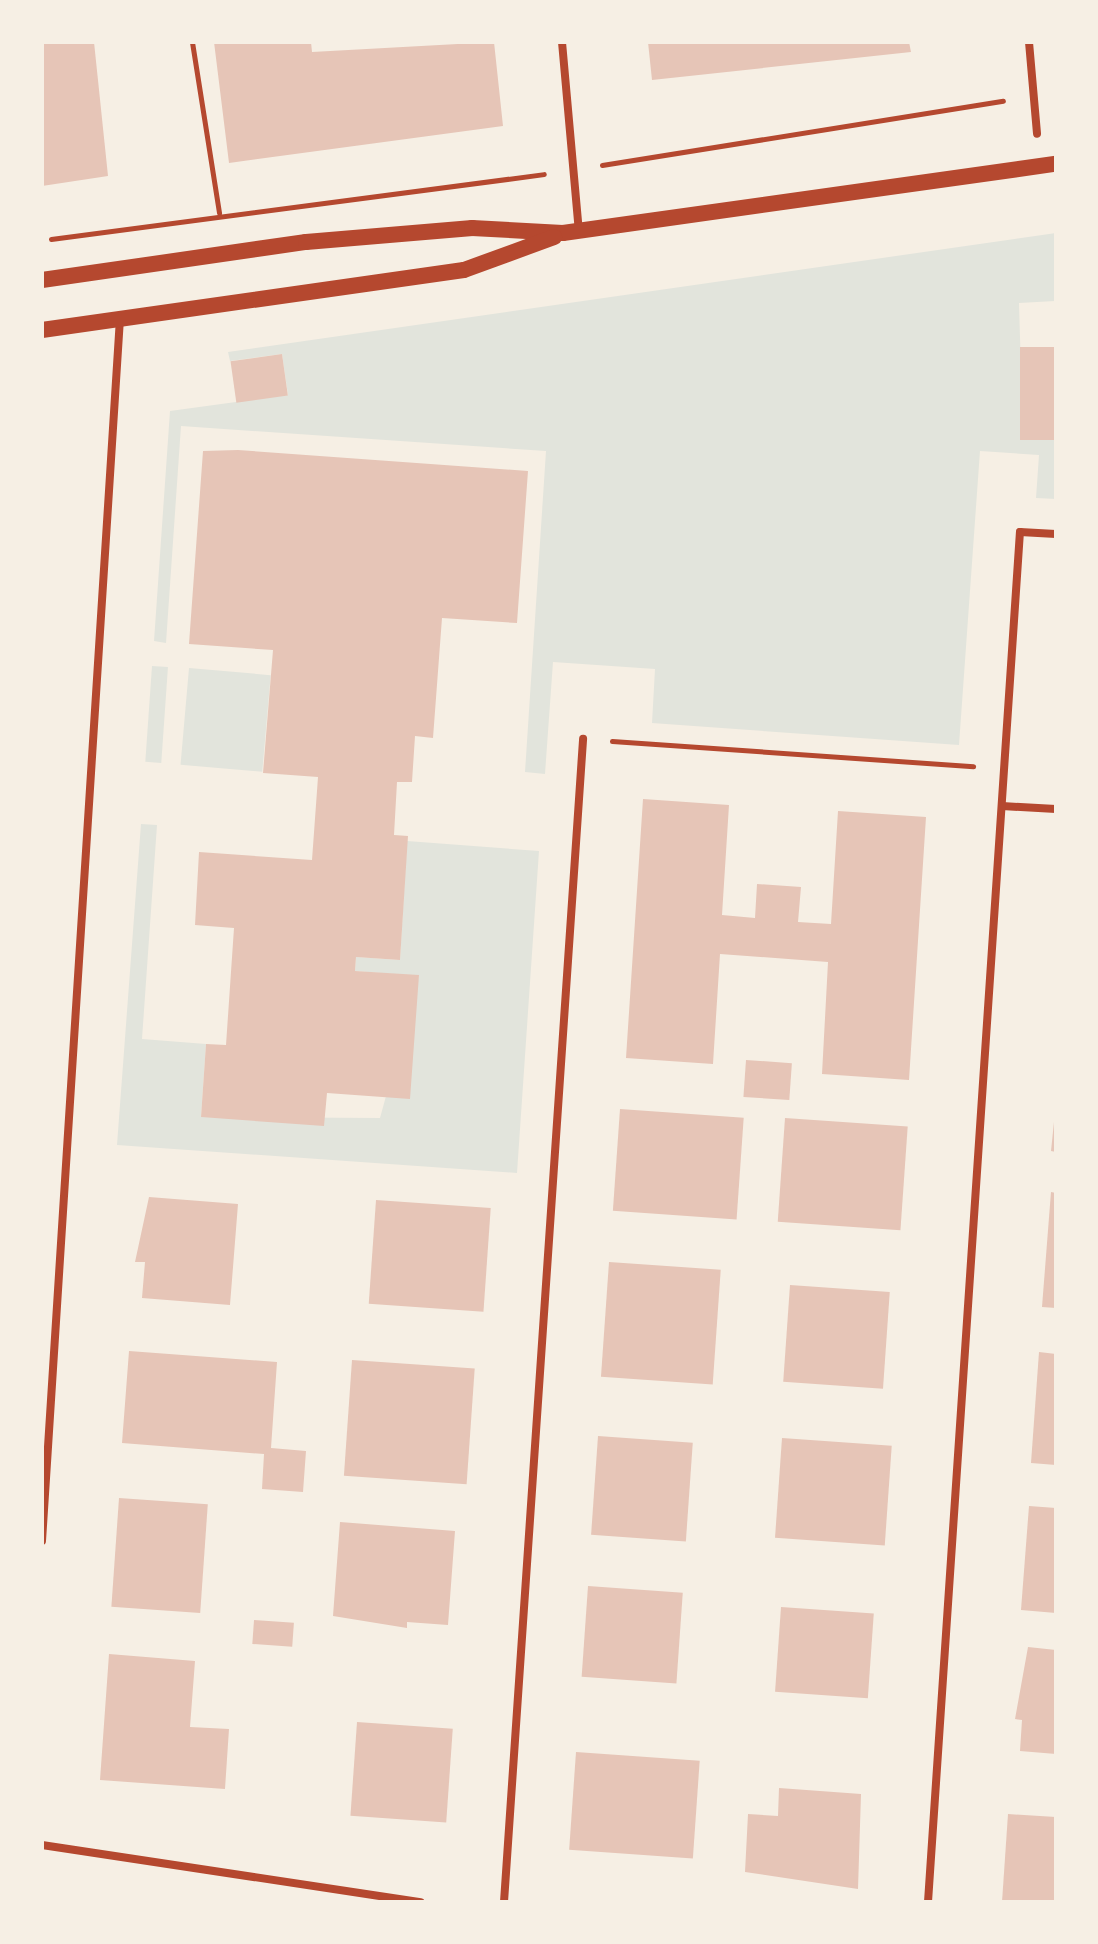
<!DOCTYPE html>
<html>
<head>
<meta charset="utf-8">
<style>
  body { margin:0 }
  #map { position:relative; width:1098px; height:1944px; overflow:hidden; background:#f6efe4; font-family:"IBM Plex Sans",sans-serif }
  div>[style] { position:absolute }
  .green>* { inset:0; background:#e2e4dc; transform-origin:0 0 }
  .building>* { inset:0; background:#e6c5b7; transform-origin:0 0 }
  .path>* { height:5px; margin:-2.5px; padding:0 2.5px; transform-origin:2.5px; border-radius:2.5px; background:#b5482f }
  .minor>* { height:8px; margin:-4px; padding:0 4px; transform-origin:4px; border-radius:4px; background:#b5482f }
  .secondary>* { height:16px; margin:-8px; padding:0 8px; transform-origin:8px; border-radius:8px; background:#b5482f }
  span { translate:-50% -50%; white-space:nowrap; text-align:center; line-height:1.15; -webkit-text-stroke:6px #f6efe4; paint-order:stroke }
  .frame { position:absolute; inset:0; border:44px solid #f6efe4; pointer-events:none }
</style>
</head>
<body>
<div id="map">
  <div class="green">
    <div style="clip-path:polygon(1056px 233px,1056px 324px,1055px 301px,1019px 303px,1023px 440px,1056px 439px,1056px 499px,1036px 498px,1039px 455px,980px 451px,959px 745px,652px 723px,655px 669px,553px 662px,545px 774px,525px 772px,546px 451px,181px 426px,166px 643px,154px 641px,170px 411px,288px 395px,282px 354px,230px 361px,228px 352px)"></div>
    <div style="left:152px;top:666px;width:16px;height:96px;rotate:4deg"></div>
    <div style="left:189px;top:668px;width:82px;height:97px;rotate:5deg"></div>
    <div style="clip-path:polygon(141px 824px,157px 825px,142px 1039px,206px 1044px,201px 1117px,380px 1118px,419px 976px,355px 971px,356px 957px,400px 960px,407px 841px,539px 851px,517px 1173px,117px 1145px)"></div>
  </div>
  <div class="building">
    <div style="clip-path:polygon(42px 42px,94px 42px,108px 176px,42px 186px)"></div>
    <div style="clip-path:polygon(214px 42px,311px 42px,312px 52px,494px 42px,503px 126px,229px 163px)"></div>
    <div style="clip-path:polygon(648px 42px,909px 42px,911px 52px,652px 80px)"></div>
    <div style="left:1020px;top:347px;width:35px;height:93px"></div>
    <div style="left:282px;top:354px;width:42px;height:52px;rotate:82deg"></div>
    <div style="clip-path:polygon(238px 450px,528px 471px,517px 623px,442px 618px,433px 738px,415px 736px,412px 782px,397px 782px,394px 835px,408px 836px,400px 960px,356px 957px,355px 971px,419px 975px,410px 1099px,327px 1093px,324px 1126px,201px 1117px,206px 1044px,226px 1045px,234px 928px,195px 925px,199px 852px,312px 860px,318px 777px,263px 773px,273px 650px,189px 644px,203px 451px)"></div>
    <div style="clip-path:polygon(643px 799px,729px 805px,722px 915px,755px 918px,757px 884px,801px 887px,798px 922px,831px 924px,838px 811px,926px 817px,909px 1080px,822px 1074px,828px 962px,720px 954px,713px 1064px,626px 1058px)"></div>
    <div style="left:746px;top:1060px;width:46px;height:37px;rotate:4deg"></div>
    <div style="left:620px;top:1109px;width:124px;height:102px;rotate:4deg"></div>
    <div style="left:785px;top:1118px;width:123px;height:104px;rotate:4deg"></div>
    <div style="clip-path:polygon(1054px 1122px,1056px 1122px,1056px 1152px,1051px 1151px)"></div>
    <div style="clip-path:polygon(1051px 1192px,1056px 1193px,1056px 1308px,1042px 1307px)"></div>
    <div style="clip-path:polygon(149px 1197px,238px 1204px,230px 1305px,142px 1298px,145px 1262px,135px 1262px)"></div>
    <div style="left:376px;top:1200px;width:115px;height:104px;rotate:4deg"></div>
    <div style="left:609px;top:1262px;width:112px;height:115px;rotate:4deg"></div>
    <div style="left:790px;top:1285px;width:100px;height:97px;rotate:4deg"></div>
    <div style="clip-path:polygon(129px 1351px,277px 1362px,271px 1448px,306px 1451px,303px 1492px,262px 1489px,264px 1454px,122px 1443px)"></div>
    <div style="clip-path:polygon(1039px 1352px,1056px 1354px,1056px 1465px,1031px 1463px)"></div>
    <div style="left:352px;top:1360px;width:123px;height:116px;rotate:4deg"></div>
    <div style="left:598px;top:1436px;width:95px;height:99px;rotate:4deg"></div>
    <div style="left:782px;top:1438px;width:110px;height:100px;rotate:4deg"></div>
    <div style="left:119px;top:1498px;width:89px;height:109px;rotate:4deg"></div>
    <div style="clip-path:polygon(1029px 1506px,1056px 1508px,1056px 1613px,1021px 1610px)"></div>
    <div style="clip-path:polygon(340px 1522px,455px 1531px,448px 1625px,407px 1622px,407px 1628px,333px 1616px)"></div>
    <div style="left:588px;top:1586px;width:95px;height:91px;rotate:4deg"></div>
    <div style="left:781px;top:1607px;width:93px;height:85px;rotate:4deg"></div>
    <div style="left:254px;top:1620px;width:40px;height:24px;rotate:4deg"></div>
    <div style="clip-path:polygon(1028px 1647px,1056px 1650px,1056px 1754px,1020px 1751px,1022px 1720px,1015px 1719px)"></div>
    <div style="clip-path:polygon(109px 1654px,195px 1661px,190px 1727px,229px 1729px,225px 1789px,100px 1780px)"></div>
    <div style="left:357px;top:1722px;width:96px;height:94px;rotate:4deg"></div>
    <div style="left:576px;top:1752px;width:124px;height:98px;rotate:4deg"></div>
    <div style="clip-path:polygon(779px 1788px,861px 1794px,858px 1889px,745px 1872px,748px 1814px,778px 1816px)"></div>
    <div style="clip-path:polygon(1008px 1814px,1056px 1817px,1056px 1902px,1002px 1902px)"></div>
  </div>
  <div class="path">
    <div style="left:192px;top:42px;width:173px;rotate:81deg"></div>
    <div style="left:602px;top:165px;width:406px;rotate:-9.1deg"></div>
    <div style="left:51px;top:239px;width:497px;rotate:-7.5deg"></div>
    <div style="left:612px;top:741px;width:362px;rotate:4deg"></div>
  </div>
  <div class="minor">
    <div style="left:562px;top:42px;width:190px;rotate:84.9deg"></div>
    <div style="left:1029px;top:42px;width:92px;rotate:85deg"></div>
    <div style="left:1002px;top:806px;width:54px;rotate:3.2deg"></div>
    <div style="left:42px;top:1541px;width:1224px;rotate:-86.35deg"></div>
    <div style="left:42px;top:1845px;width:383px;rotate:8.6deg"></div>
    <div style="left:504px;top:1902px;width:1166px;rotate:-86.11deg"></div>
    <div style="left:928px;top:1902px;width:1373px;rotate:-86.16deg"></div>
    <div style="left:1020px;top:532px;width:36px;rotate:3deg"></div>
  </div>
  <div class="secondary">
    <div style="left:42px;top:280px;width:267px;rotate:-8.2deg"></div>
    <div style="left:306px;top:242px;width:167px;rotate:-4.8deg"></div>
    <div style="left:472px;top:228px;width:91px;rotate:3.1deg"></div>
    <div style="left:563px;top:233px;width:498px;rotate:-8deg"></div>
    <div style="left:42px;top:330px;width:426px;rotate:-8.1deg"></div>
    <div style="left:464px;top:270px;width:96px;rotate:-20.1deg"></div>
  </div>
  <div class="frame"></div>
</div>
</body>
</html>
